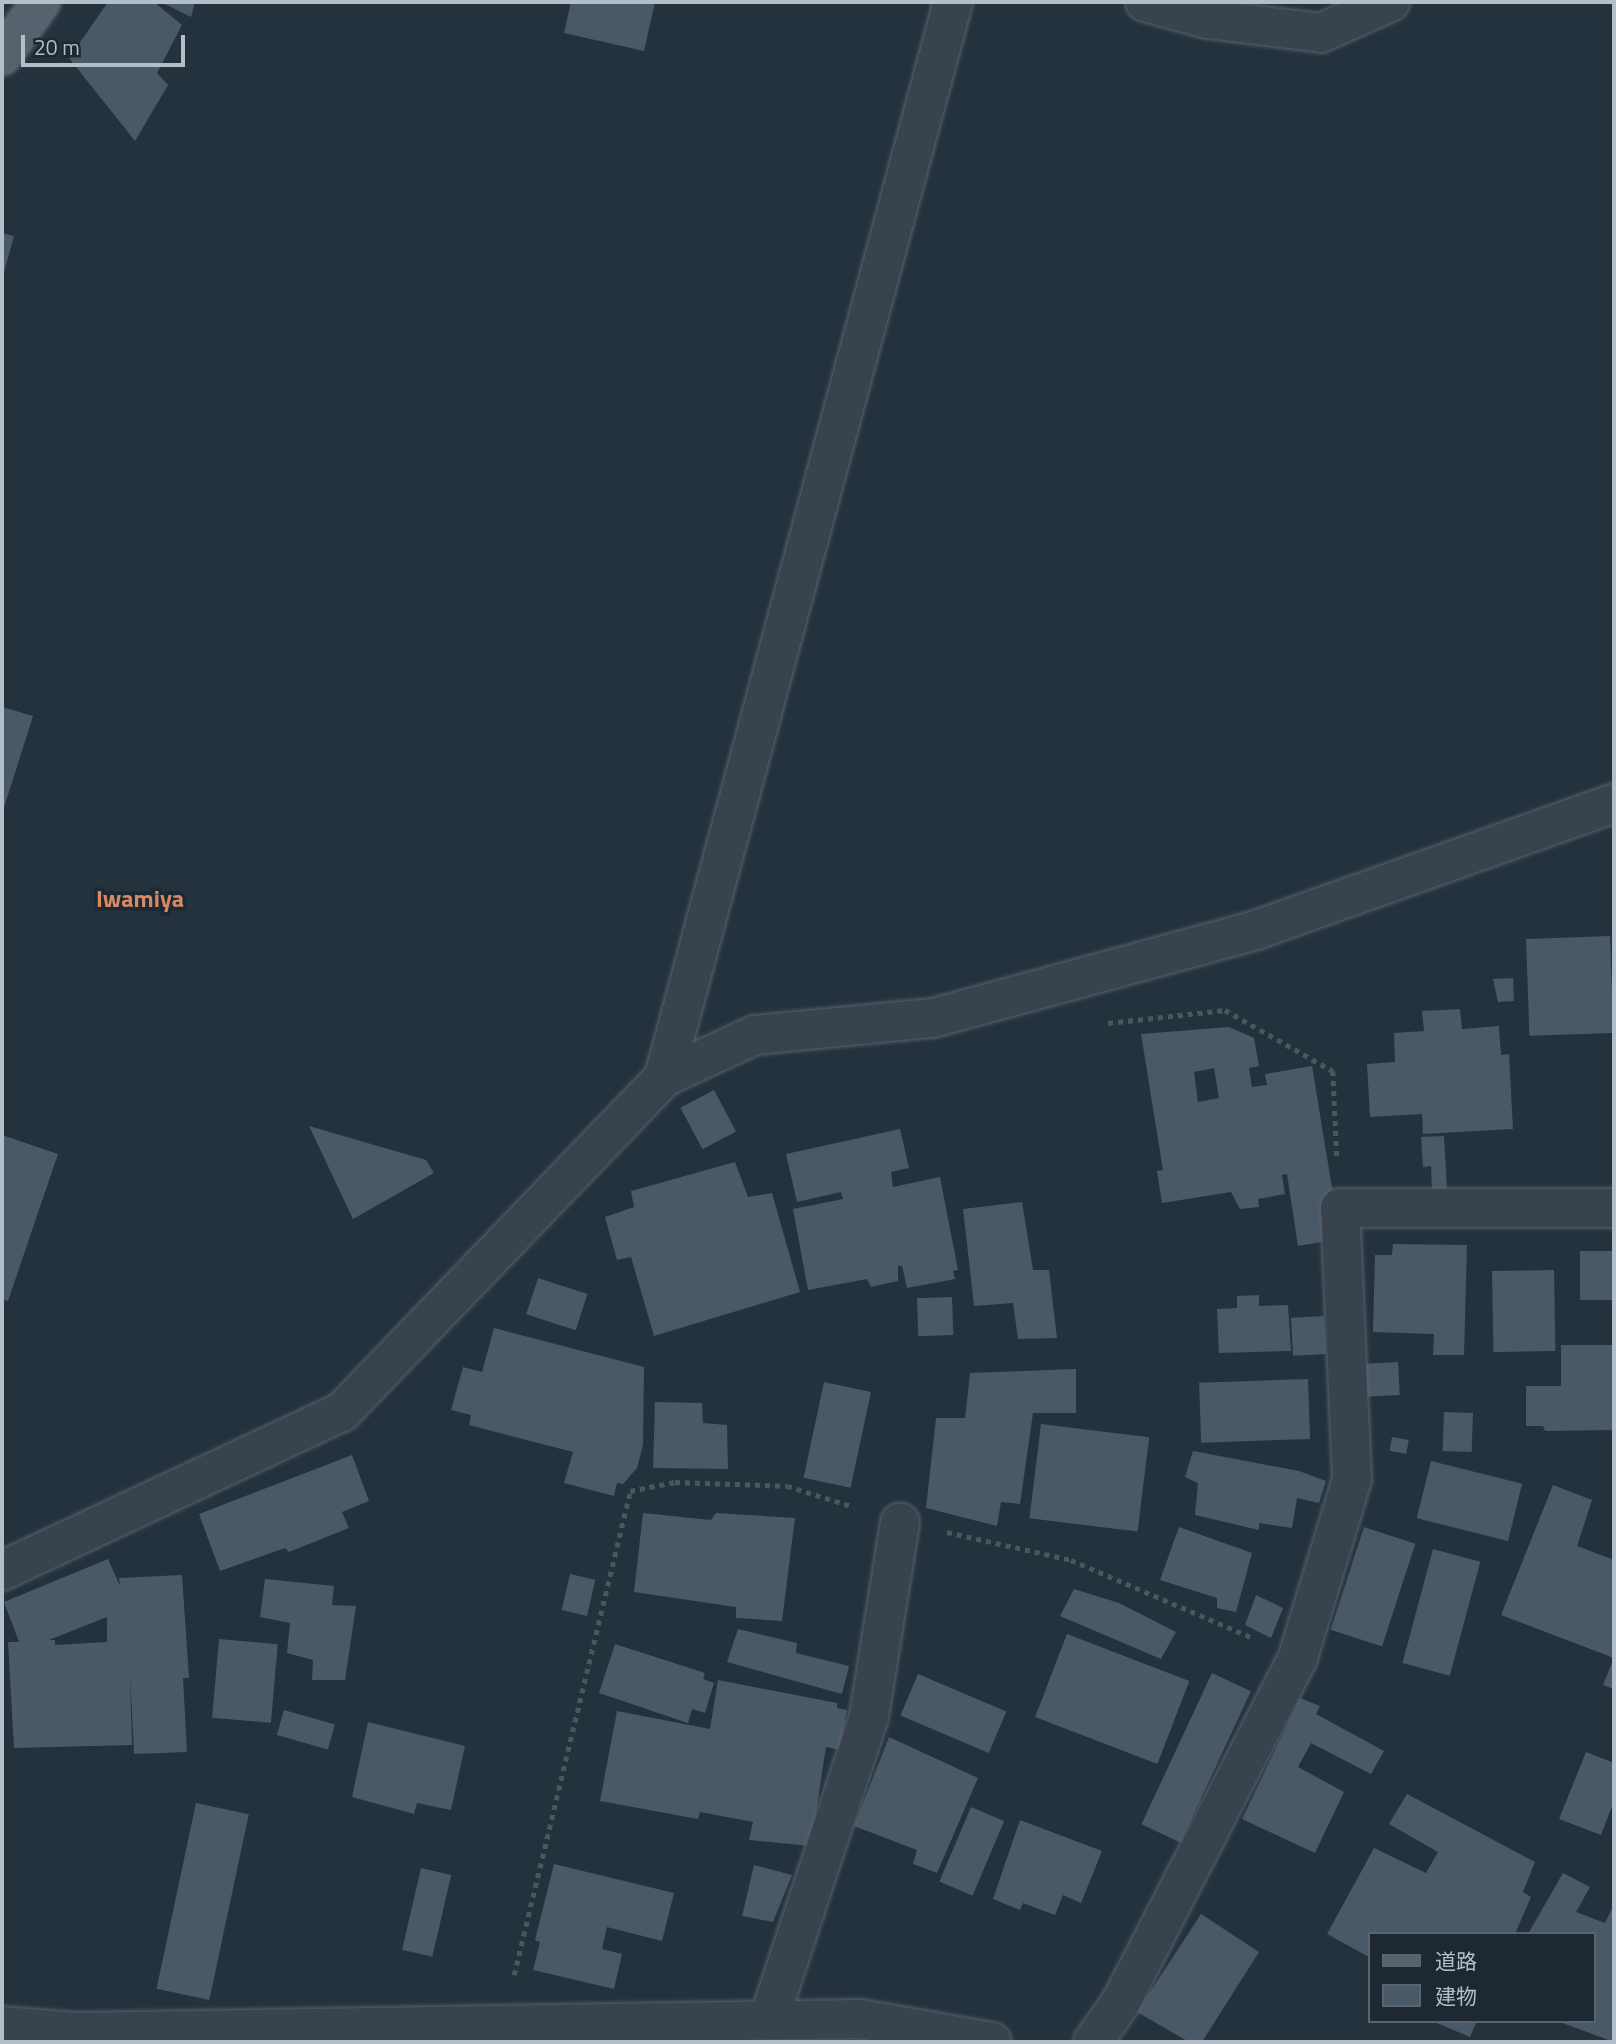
<!DOCTYPE html>
<html>
<head>
<meta charset="utf-8">
<style>
  body { margin:0 }
  #map { position:relative; width:1616px; height:2044px; overflow:hidden; background:#24323e; font-family:"Titillium Web","Noto Sans JP",sans-serif }
  div>[style] { position:absolute }
  .building>* { inset:0; background:#4a5967; transform-origin:0 0 }
  .path>* { height:4.5px; margin-top:-2.25px; transform-origin:0; background:repeating-linear-gradient(90deg,#445b5c 0 5px,transparent 0 10px) }
  .roads { filter:drop-shadow(0 0 2px #56616c) drop-shadow(0 0 2px #56616c) }
  .street>* { height:38px; margin:-19px; padding:0 19px; transform-origin:19px; border-radius:19px; background:#38434e }
  .primary>* { height:38px; margin:-19px; padding:0 19px; transform-origin:19px; border-radius:19px; background:#56636e }
  span { translate:-50% -50%; white-space:nowrap; text-align:center; line-height:1.15; -webkit-text-stroke:7px #1d2833; paint-order:stroke }
  .quarter-label { font-size:24px; color:#d68963; font-weight:700 }
  .frame { position:absolute; inset:0; border:4px solid #b4bec9; pointer-events:none }
  .legend { position:absolute; left:1368px; top:1932px; width:228px; height:91px; box-sizing:border-box; background:#1d2833; border:2px solid #59646f; margin:0; padding:9px 12px; list-style:none; font-size:21px; color:#b4bec9 }
  .legend li { display:flex; align-items:center; gap:14px; height:35px }
  .legend b { width:35px; border:2px solid #59646f }
  .scale { position:absolute; left:21px; top:35px; width:164px; height:32px; box-sizing:border-box; border:4px solid #b4bec9; border-top:0; padding-left:9px; font-size:21px; line-height:24px; white-space:nowrap; color:#b4bec9; -webkit-text-stroke:5px #1d2833; paint-order:stroke }
</style>
</head>
<body>
<div id="map">
  <div class="building">
    <div style="clip-path:polygon(108px 2px,154px 2px,182px 25px,157px 73px,168px 85px,135px 141px,69px 58px)"></div>
    <div style="clip-path:polygon(161px 2px,195px 2px,191px 17px)"></div>
    <div style="clip-path:polygon(571px 2px,655px 2px,644px 51px,564px 33px)"></div>
    <div style="clip-path:polygon(2px 233px,14px 236px,3px 276px,2px 276px)"></div>
    <div style="clip-path:polygon(2px 707px,33px 716px,2px 814px)"></div>
    <div style="left:1610px;top:936px;width:97px;height:84px;rotate:88deg"></div>
    <div style="clip-path:polygon(1513px 978px,1514px 1001px,1498px 1002px,1493px 979px)"></div>
    <div style="clip-path:polygon(1460px 1009px,1462px 1029px,1499px 1026px,1501px 1055px,1509px 1054px,1513px 1129px,1423px 1134px,1422px 1114px,1370px 1117px,1367px 1064px,1395px 1062px,1394px 1033px,1424px 1031px,1422px 1011px)"></div>
    <div style="clip-path:polygon(evenodd,1229px 1027px,1254px 1038px,1259px 1066px,1249px 1068px,1252px 1087px,1267px 1085px,1265px 1074px,1312px 1066px,1337px 1218px,1333px 1240px,1298px 1246px,1287px 1174px,1282px 1175px,1285px 1194px,1258px 1199px,1259px 1207px,1240px 1209px,1231px 1192px,1162px 1203px,1157px 1171px,1163px 1170px,1141px 1034px,1229px 1027px,1214px 1068px,1219px 1098px,1198px 1102px,1194px 1072px,1214px 1068px)"></div>
    <div style="left:714px;top:1090px;width:47px;height:38px;rotate:62deg"></div>
    <div style="clip-path:polygon(309px 1126px,426px 1160px,434px 1173px,353px 1219px)"></div>
    <div style="clip-path:polygon(900px 1129px,909px 1168px,891px 1172px,893px 1187px,940px 1177px,958px 1270px,953px 1271px,955px 1279px,907px 1288px,902px 1266px,898px 1266px,898px 1281px,871px 1287px,867px 1279px,808px 1290px,793px 1209px,843px 1199px,841px 1192px,797px 1202px,786px 1154px)"></div>
    <div style="clip-path:polygon(2px 1135px,58px 1154px,8px 1301px,2px 1299px)"></div>
    <div style="clip-path:polygon(1444px 1136px,1447px 1189px,1432px 1190px,1431px 1166px,1423px 1167px,1421px 1137px)"></div>
    <div style="clip-path:polygon(735px 1162px,748px 1197px,772px 1193px,800px 1292px,654px 1336px,631px 1257px,617px 1260px,605px 1217px,634px 1207px,631px 1191px)"></div>
    <div style="clip-path:polygon(1022px 1202px,1033px 1270px,1049px 1270px,1057px 1338px,1018px 1339px,1013px 1303px,974px 1306px,963px 1209px)"></div>
    <div style="clip-path:polygon(1393px 1244px,1467px 1245px,1464px 1355px,1433px 1355px,1434px 1334px,1373px 1332px,1375px 1255px,1392px 1255px)"></div>
    <div style="left:1580px;top:1251px;width:34px;height:49px"></div>
    <div style="left:1554px;top:1270px;width:81px;height:62px;rotate:89deg"></div>
    <div style="left:538px;top:1278px;width:52px;height:38px;rotate:18deg"></div>
    <div style="clip-path:polygon(1259px 1295px,1259px 1306px,1288px 1305px,1291px 1351px,1219px 1353px,1217px 1309px,1237px 1308px,1237px 1296px)"></div>
    <div style="left:952px;top:1297px;width:38px;height:35px;rotate:88deg"></div>
    <div style="left:1324px;top:1316px;width:38px;height:33px;rotate:87deg"></div>
    <div style="clip-path:polygon(494px 1328px,644px 1367px,643px 1445px,637px 1468px,623px 1484px,617px 1483px,614px 1496px,564px 1483px,573px 1452px,469px 1425px,471px 1415px,451px 1410px,463px 1367px,482px 1372px)"></div>
    <div style="clip-path:polygon(1561px 1345px,1612px 1345px,1612px 1430px,1545px 1431px,1543px 1426px,1526px 1426px,1526px 1386px,1561px 1386px)"></div>
    <div style="left:1398px;top:1362px;width:33px;height:36px;rotate:87deg"></div>
    <div style="clip-path:polygon(1076px 1369px,1076px 1413px,1033px 1413px,1020px 1504px,1001px 1502px,997px 1526px,926px 1508px,936px 1418px,965px 1418px,970px 1373px)"></div>
    <div style="left:1308px;top:1379px;width:60px;height:109px;rotate:88deg"></div>
    <div style="left:824px;top:1382px;width:48px;height:98px;rotate:12deg"></div>
    <div style="clip-path:polygon(655px 1402px,702px 1403px,703px 1423px,727px 1425px,728px 1469px,653px 1468px)"></div>
    <div style="left:1444px;top:1412px;width:29px;height:39px;rotate:2deg"></div>
    <div style="left:1041px;top:1424px;width:109px;height:95px;rotate:7deg"></div>
    <div style="left:1392px;top:1437px;width:17px;height:14px;rotate:10deg"></div>
    <div style="clip-path:polygon(1193px 1451px,1299px 1471px,1326px 1481px,1319px 1503px,1297px 1498px,1292px 1528px,1259px 1523px,1259px 1530px,1195px 1515px,1198px 1483px,1185px 1477px)"></div>
    <div style="clip-path:polygon(352px 1455px,369px 1501px,342px 1512px,349px 1528px,289px 1552px,285px 1548px,220px 1571px,199px 1514px)"></div>
    <div style="left:1431px;top:1461px;width:94px;height:59px;rotate:14deg"></div>
    <div style="clip-path:polygon(1553px 1485px,1592px 1500px,1577px 1546px,1614px 1560px,1614px 1689px,1603px 1685px,1614px 1658px,1501px 1615px)"></div>
    <div style="clip-path:polygon(643px 1513px,711px 1520px,716px 1513px,795px 1518px,782px 1621px,736px 1618px,736px 1607px,634px 1592px)"></div>
    <div style="clip-path:polygon(1179px 1527px,1252px 1553px,1236px 1612px,1217px 1608px,1217px 1598px,1160px 1580px)"></div>
    <div style="left:1364px;top:1527px;width:54px;height:108px;rotate:18deg"></div>
    <div style="left:1433px;top:1549px;width:49px;height:118px;rotate:15deg"></div>
    <div style="clip-path:polygon(evenodd,108px 1559px,120px 1586px,119px 1578px,182px 1575px,189px 1678px,183px 1678px,187px 1752px,134px 1754px,130px 1672px,132px 1745px,14px 1748px,8px 1642px,19px 1642px,4px 1602px,108px 1559px,107px 1617px,107px 1642px,55px 1645px,55px 1640px,49px 1640px,107px 1617px)"></div>
    <div style="left:570px;top:1574px;width:26px;height:37px;rotate:13deg"></div>
    <div style="clip-path:polygon(265px 1579px,334px 1586px,332px 1605px,356px 1606px,345px 1680px,312px 1680px,313px 1660px,287px 1653px,290px 1623px,260px 1617px)"></div>
    <div style="clip-path:polygon(1074px 1589px,1119px 1603px,1176px 1632px,1161px 1659px,1060px 1616px)"></div>
    <div style="clip-path:polygon(1256px 1595px,1283px 1608px,1271px 1638px,1245px 1625px)"></div>
    <div style="clip-path:polygon(738px 1629px,797px 1643px,796px 1653px,849px 1666px,842px 1694px,727px 1662px)"></div>
    <div style="left:1067px;top:1634px;width:131px;height:89px;rotate:21deg"></div>
    <div style="left:219px;top:1639px;width:59px;height:79px;rotate:5deg"></div>
    <div style="clip-path:polygon(615px 1644px,705px 1673px,703px 1679px,714px 1683px,705px 1713px,692px 1709px,688px 1723px,599px 1693px)"></div>
    <div style="left:1212px;top:1673px;width:43px;height:167px;rotate:25deg"></div>
    <div style="left:918px;top:1674px;width:96px;height:45px;rotate:23deg"></div>
    <div style="clip-path:polygon(718px 1680px,837px 1703px,837px 1708px,847px 1710px,840px 1750px,826px 1747px,811px 1846px,749px 1840px,753px 1822px,700px 1812px,698px 1819px,600px 1801px,617px 1711px,710px 1729px)"></div>
    <div style="clip-path:polygon(1300px 1698px,1320px 1706px,1316px 1714px,1384px 1751px,1371px 1774px,1311px 1743px,1298px 1767px,1344px 1792px,1315px 1853px,1242px 1819px)"></div>
    <div style="left:284px;top:1710px;width:53px;height:26px;rotate:16deg"></div>
    <div style="clip-path:polygon(368px 1722px,465px 1746px,451px 1810px,417px 1803px,414px 1814px,352px 1797px)"></div>
    <div style="clip-path:polygon(889px 1737px,978px 1778px,937px 1873px,913px 1864px,917px 1850px,854px 1826px)"></div>
    <div style="clip-path:polygon(1586px 1752px,1614px 1763px,1614px 1801px,1601px 1835px,1559px 1819px)"></div>
    <div style="clip-path:polygon(1407px 1794px,1535px 1862px,1523px 1892px,1531px 1897px,1515px 1934px,1369px 1934px,1369px 1957px,1327px 1934px,1374px 1848px,1426px 1873px,1438px 1852px,1389px 1824px)"></div>
    <div style="left:196px;top:1803px;width:54px;height:190px;rotate:12deg"></div>
    <div style="left:971px;top:1807px;width:36px;height:81px;rotate:23deg"></div>
    <div style="clip-path:polygon(1020px 1820px,1102px 1851px,1081px 1903px,1063px 1895px,1055px 1915px,1023px 1903px,1020px 1910px,993px 1899px)"></div>
    <div style="clip-path:polygon(554px 1864px,674px 1893px,662px 1941px,607px 1927px,602px 1949px,622px 1954px,614px 1989px,533px 1970px,540px 1942px,535px 1940px)"></div>
    <div style="clip-path:polygon(754px 1865px,792px 1875px,773px 1922px,742px 1916px)"></div>
    <div style="left:421px;top:1868px;width:31px;height:84px;rotate:13deg"></div>
    <div style="clip-path:polygon(1563px 1873px,1590px 1887px,1576px 1912px,1605px 1923px,1614px 1904px,1614px 2042px,1557px 2021px,1593px 2021px,1593px 1934px,1528px 1934px)"></div>
    <div style="clip-path:polygon(1201px 1914px,1259px 1952px,1202px 2042px,1189px 2042px,1137px 2012px)"></div>
    <div style="clip-path:polygon(1432px 2021px,1477px 2021px,1470px 2037px)"></div>
  </div>
  <div class="path">
    <div style="left:1108px;top:1023px;width:118px;rotate:-6.3deg"></div>
    <div style="left:1225px;top:1010px;width:124px;rotate:29.5deg"></div>
    <div style="left:1333px;top:1071px;width:89px;rotate:87.4deg"></div>
    <div style="left:947px;top:1532px;width:127px;rotate:12.7deg"></div>
    <div style="left:1071px;top:1560px;width:200px;rotate:23.2deg"></div>
    <div style="left:514px;top:1975px;width:498px;rotate:-76.5deg"></div>
    <div style="left:630px;top:1491px;width:46px;rotate:-11.3deg"></div>
    <div style="left:675px;top:1482px;width:112px;rotate:2deg"></div>
    <div style="left:787px;top:1486px;width:70px;rotate:17.4deg"></div>
  </div>
  <div class="roads">
    <div class="street">
      <div style="left:1145px;top:2px;width:64px;rotate:15.3deg"></div>
      <div style="left:1207px;top:19px;width:115px;rotate:7deg"></div>
      <div style="left:1321px;top:33px;width:76px;rotate:-24.2deg"></div>
      <div style="left:664px;top:1077px;width:1113px;rotate:-74.95deg"></div>
      <div style="left:2px;top:1571px;width:375px;rotate:-25.1deg"></div>
      <div style="left:342px;top:1412px;width:465px;rotate:-46.1deg"></div>
      <div style="left:664px;top:1077px;width:100px;rotate:-24.8deg"></div>
      <div style="left:755px;top:1035px;width:179px;rotate:-5.5deg"></div>
      <div style="left:933px;top:1018px;width:335px;rotate:-15.2deg"></div>
      <div style="left:1256px;top:930px;width:380px;rotate:-19.5deg"></div>
      <div style="left:769px;top:2019px;width:319px;rotate:-71.7deg"></div>
      <div style="left:869px;top:1716px;width:196px;rotate:-80.9deg"></div>
      <div style="left:2px;top:2026px;width:74px;rotate:4.6deg"></div>
      <div style="left:76px;top:2032px;width:784px;rotate:-0.95deg"></div>
      <div style="left:860px;top:2019px;width:134px;rotate:9.9deg"></div>
      <div style="left:1093px;top:2042px;width:49px;rotate:-55deg"></div>
      <div style="left:1121px;top:2002px;width:388px;rotate:-62.8deg"></div>
      <div style="left:1298px;top:1657px;width:186px;rotate:-73.1deg"></div>
      <div style="left:1352px;top:1479px;width:271px;rotate:-92.5deg"></div>
      <div style="left:1340px;top:1208px;width:274px"></div>
    </div>
    <div class="primary">
      <div style="left:2px;top:56px;width:67px;rotate:-54.2deg"></div>
    </div>
  </div>
  <div class="quarter-label">
    <span style="left:140px;top:899px">Iwamiya</span>
  </div>
  <div class="frame"></div>
  <ul class="legend">
  <li><b style="height:9px;background:#56636e"></b>道路</li>
  <li><b style="height:19px;background:#4a5967"></b>建物</li>
  </ul>
  <div class="scale">20 m</div>
</div>
</body>
</html>
